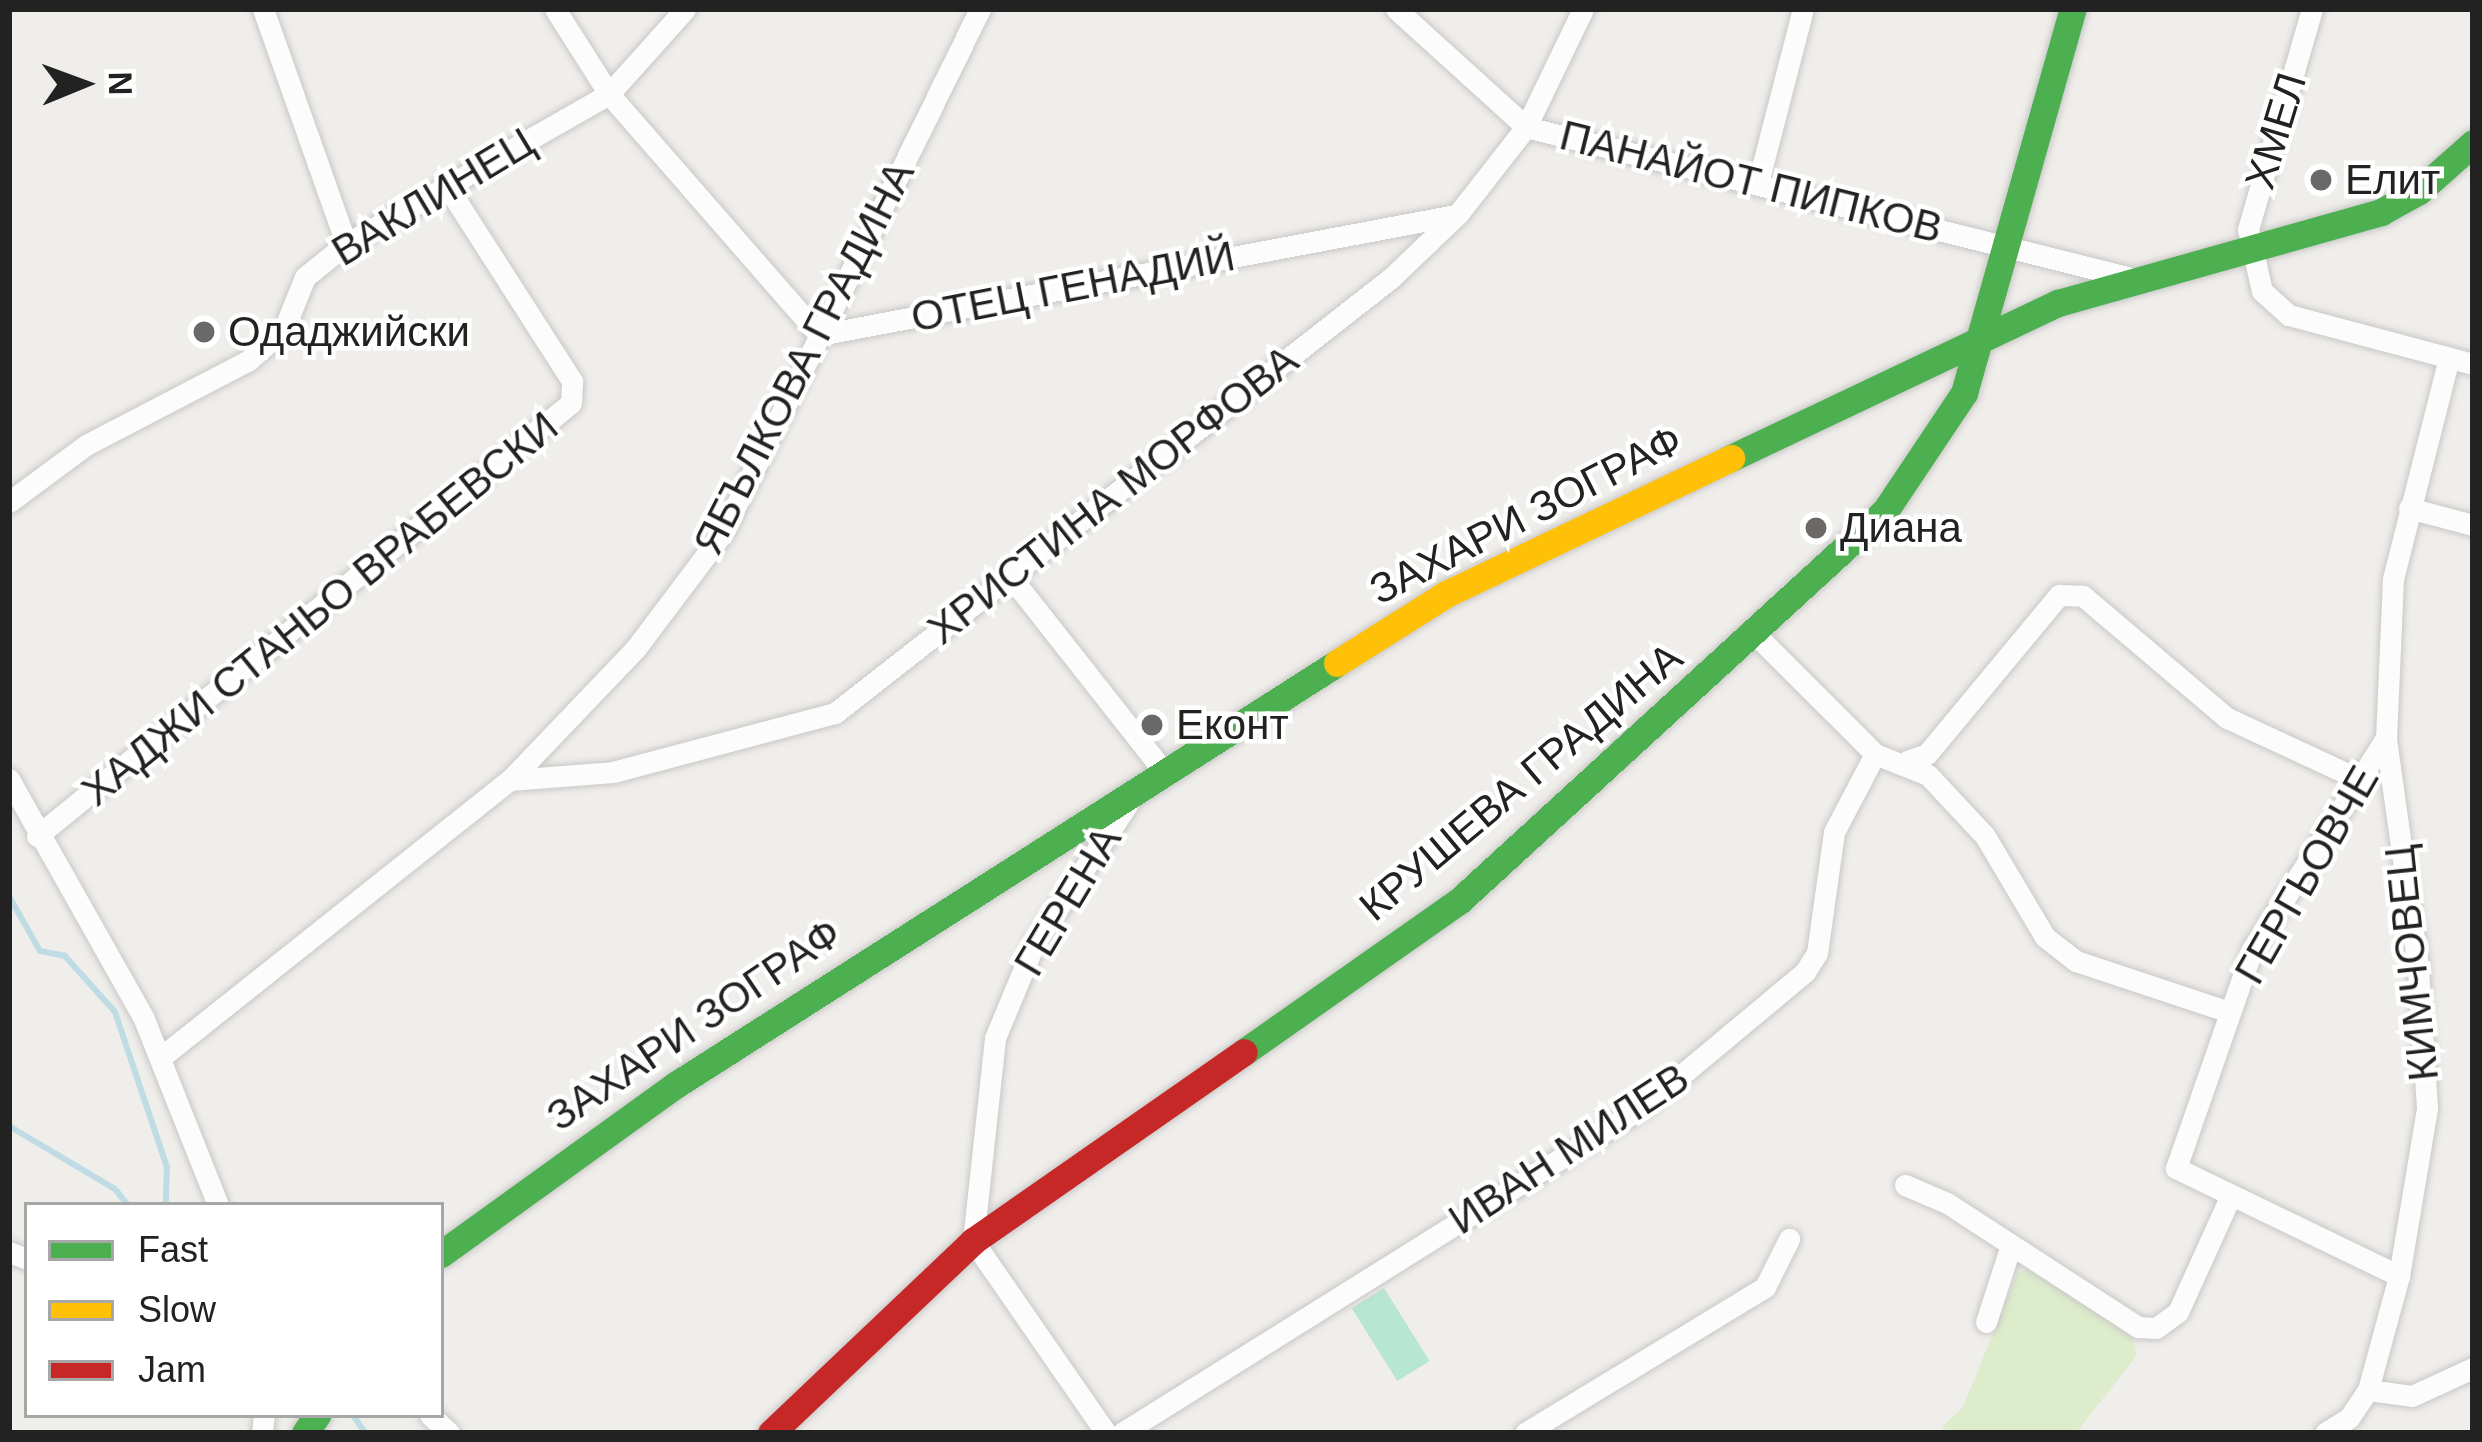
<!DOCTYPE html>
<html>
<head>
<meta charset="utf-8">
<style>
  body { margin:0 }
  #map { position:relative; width:2482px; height:1442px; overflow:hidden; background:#f0eeeb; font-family:Arial,sans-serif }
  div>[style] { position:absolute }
  .grass>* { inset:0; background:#ddeccb }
  .pitch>* { inset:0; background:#b7e6d2; transform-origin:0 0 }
  .stream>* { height:6px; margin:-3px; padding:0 3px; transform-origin:3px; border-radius:3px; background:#bfdbe3 }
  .roads { filter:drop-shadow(0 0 3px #c9c8c7) drop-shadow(0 0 3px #c9c8c7) }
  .street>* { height:21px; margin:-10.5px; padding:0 10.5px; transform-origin:10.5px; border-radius:10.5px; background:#fdfcfc }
  .fast>* { height:27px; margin:-13.5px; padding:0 13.5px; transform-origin:13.5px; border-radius:13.5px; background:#4caf50 }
  .slow>* { height:27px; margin:-13.5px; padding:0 13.5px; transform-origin:13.5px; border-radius:13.5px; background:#ffc107 }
  .jam>* { height:27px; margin:-13.5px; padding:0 13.5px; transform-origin:13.5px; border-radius:13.5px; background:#c62828 }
  .dots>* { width:33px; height:33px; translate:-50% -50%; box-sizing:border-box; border:6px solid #fff; border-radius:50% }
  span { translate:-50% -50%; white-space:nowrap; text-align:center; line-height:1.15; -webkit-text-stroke:9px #fff; paint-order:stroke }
  .street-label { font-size:42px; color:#222 }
  .poi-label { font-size:42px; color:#222 }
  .left { translate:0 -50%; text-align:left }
  .frame { position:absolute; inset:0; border:12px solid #222; pointer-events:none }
  .legend { position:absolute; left:24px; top:1202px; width:420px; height:216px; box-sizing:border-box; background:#fff; border:3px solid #a7a7a7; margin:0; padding:15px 21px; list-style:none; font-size:36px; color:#222 }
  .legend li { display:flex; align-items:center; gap:24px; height:60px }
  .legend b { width:60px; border:3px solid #a7a7a7 }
  .north { position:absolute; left:24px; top:24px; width:120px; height:120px; -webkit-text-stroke:9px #fff; paint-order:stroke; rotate:89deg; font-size:33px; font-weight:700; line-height:48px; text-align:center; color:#222 }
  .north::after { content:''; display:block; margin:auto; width:42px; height:54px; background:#222; clip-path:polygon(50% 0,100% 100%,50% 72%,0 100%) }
</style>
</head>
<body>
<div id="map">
  <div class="grass">
    <div style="clip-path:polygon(2030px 1268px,2131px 1331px,2137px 1355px,2076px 1433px,1950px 1433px,1942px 1427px,1963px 1407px,2018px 1272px)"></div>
  </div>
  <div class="pitch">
    <div style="left:1384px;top:1288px;width:86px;height:38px;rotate:58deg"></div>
  </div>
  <div class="stream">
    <div style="left:9px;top:896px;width:63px;rotate:60.6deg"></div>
    <div style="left:40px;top:951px;width:25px;rotate:11deg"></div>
    <div style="left:65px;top:956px;width:75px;rotate:48.2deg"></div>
    <div style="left:115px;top:1012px;width:163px;rotate:71.5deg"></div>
    <div style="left:167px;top:1167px;width:38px;rotate:92deg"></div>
    <div style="left:9px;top:1126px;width:123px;rotate:30.7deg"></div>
    <div style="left:115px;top:1189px;width:21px;rotate:51deg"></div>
    <div style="left:353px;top:1415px;width:22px;rotate:56deg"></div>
  </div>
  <div class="roads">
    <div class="street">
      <div style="left:263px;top:9px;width:249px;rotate:70.5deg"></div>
      <div style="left:555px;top:9px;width:101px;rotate:57.6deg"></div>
      <div style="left:609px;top:94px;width:320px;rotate:48.9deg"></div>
      <div style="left:819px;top:335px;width:647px;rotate:-10.68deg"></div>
      <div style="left:1396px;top:9px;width:176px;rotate:42.2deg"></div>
      <div style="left:1526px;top:127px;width:628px;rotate:14.01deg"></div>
      <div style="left:2312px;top:9px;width:229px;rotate:106.2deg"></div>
      <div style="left:2248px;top:229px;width:64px;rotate:77.3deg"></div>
      <div style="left:2262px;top:291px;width:36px;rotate:42deg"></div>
      <div style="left:2289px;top:315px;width:190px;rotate:14.9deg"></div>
      <div style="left:1759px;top:179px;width:176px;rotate:-75.5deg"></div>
      <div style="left:9px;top:502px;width:96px;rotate:-36.5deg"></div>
      <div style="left:86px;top:445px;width:184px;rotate:-27.5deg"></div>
      <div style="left:249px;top:360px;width:47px;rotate:-41.5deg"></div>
      <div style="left:284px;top:329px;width:56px;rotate:-68deg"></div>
      <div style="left:305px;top:277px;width:53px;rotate:-38.8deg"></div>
      <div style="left:346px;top:244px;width:303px;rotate:-29.7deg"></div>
      <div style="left:609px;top:94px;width:114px;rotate:-48.2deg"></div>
      <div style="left:2409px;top:508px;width:66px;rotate:14.9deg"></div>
      <div style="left:1010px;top:576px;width:246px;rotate:51.8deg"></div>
      <div style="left:1756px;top:635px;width:168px;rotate:45deg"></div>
      <div style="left:1875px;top:754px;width:57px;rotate:21.6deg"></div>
      <div style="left:1928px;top:775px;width:83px;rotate:46.9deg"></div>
      <div style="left:1985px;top:836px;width:117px;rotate:59.3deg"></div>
      <div style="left:2045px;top:937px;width:39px;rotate:38deg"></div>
      <div style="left:2076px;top:961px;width:161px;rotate:18.4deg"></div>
      <div style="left:2384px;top:741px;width:247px;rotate:122.3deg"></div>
      <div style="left:2252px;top:950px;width:231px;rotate:109.2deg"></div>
      <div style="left:2176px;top:1168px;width:248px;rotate:25.8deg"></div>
      <div style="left:1907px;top:761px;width:21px;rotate:-19deg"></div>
      <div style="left:1927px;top:754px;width:207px;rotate:-50.3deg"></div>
      <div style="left:2059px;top:595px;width:24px;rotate:2deg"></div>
      <div style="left:2083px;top:596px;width:189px;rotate:40.3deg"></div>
      <div style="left:2227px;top:718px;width:150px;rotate:24.9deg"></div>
      <div style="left:9px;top:779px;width:275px;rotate:60.6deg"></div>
      <div style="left:144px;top:1019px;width:200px;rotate:68.3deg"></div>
      <div style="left:510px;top:780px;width:103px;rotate:-4.4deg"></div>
      <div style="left:613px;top:772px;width:230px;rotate:-14.9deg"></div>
      <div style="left:835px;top:713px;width:706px;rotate:-38.04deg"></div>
      <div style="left:1391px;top:278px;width:93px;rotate:-43.7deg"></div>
      <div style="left:1458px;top:214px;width:110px;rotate:-52deg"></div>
      <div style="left:1526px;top:127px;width:131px;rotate:-64.2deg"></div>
      <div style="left:37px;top:836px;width:687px;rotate:-39.04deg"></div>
      <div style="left:571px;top:403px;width:22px;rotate:-87deg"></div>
      <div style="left:572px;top:381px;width:232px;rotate:-122.7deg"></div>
      <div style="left:160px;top:1058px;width:447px;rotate:-38.5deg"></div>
      <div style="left:510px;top:780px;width:182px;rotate:-46.3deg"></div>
      <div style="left:636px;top:648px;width:143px;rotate:-53deg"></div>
      <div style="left:722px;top:534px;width:585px;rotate:-63.83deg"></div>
      <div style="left:1905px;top:1185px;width:46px;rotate:23.2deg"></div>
      <div style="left:1947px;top:1203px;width:228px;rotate:33deg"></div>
      <div style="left:2138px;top:1327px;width:18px;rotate:3deg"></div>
      <div style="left:2156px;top:1328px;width:27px;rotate:-36deg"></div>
      <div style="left:2178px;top:1312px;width:128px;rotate:-65.6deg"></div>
      <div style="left:9px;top:1252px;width:19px;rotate:21deg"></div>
      <div style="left:1986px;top:1322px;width:78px;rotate:-72deg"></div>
      <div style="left:2368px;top:1390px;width:44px;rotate:7.8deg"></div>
      <div style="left:2412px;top:1396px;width:67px;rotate:-24.7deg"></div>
      <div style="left:430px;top:1415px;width:26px;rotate:43deg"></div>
      <div style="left:262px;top:1433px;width:18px;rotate:-84deg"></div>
      <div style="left:1106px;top:1433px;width:234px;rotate:-124.7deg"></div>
      <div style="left:973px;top:1241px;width:204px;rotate:-83.8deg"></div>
      <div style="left:995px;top:1038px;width:104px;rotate:-67.4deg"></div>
      <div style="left:1035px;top:942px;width:165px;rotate:-56.1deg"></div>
      <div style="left:1122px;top:1433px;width:615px;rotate:-32.04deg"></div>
      <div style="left:1643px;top:1107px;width:211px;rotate:-39.8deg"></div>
      <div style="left:1805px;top:972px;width:22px;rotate:-58deg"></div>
      <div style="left:1817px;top:953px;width:122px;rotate:-82deg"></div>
      <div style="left:1834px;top:832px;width:88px;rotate:-62.3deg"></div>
      <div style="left:1525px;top:1433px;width:281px;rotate:-31.3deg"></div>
      <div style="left:1765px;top:1287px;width:54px;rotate:-63.4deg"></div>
      <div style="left:2325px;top:1433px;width:28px;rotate:-32deg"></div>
      <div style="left:2349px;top:1418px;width:34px;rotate:-56deg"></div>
      <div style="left:2368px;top:1390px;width:118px;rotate:-74.8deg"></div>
      <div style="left:2399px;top:1276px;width:170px;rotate:-80.5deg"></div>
      <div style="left:2427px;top:1108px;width:141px;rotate:-93.7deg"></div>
      <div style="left:2418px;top:967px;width:230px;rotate:-98deg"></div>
      <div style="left:2386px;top:739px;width:160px;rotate:-87.5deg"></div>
      <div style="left:2393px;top:579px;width:228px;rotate:-75.8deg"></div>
    </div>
    <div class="fast">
      <div style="left:1731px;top:458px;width:362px;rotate:-25.4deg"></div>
      <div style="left:2058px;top:303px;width:336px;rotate:-15.7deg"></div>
      <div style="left:2381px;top:212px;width:43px;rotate:-28.9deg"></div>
      <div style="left:2419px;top:191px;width:72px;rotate:-41.6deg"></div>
      <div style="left:1244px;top:1052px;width:263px;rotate:-35.1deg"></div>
      <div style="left:1459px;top:901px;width:578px;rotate:-42.47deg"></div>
      <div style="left:1885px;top:511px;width:142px;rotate:-56.2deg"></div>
      <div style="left:1964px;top:393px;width:399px;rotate:-74.2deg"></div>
      <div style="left:441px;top:1254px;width:291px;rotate:-35.8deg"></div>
      <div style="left:677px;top:1084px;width:783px;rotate:-32.53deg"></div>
      <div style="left:305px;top:1433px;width:22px;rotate:-56deg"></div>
    </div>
    <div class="slow">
      <div style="left:1337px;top:663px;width:129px;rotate:-32.3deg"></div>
      <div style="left:1446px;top:594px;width:316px;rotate:-25.5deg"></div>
    </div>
    <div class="jam">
      <div style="left:771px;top:1433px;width:279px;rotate:-43.5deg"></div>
      <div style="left:973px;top:1241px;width:330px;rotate:-34.9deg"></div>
    </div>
  </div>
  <div class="dots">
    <div style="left:2321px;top:180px;background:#6a6968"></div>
    <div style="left:204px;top:332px;background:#6a6968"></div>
    <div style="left:1816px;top:528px;background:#6a6968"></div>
    <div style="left:1152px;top:725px;background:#6a6968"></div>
  </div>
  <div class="street-label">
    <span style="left:2276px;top:131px;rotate:-73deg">ХМЕЛ</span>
    <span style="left:1751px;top:182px;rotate:14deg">ПАНАЙОТ ПИПКОВ</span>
    <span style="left:433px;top:197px;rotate:-31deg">ВАКЛИНЕЦ</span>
    <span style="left:1073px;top:287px;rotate:-11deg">ОТЕЦ ГЕНАДИЙ</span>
    <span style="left:804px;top:358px;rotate:-63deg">ЯБЪЛКОВА ГРАДИНА</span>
    <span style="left:1113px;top:495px;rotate:-38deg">ХРИСТИНА МОРФОВА</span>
    <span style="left:1526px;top:515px;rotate:-27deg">ЗАХАРИ ЗОГРАФ</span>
    <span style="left:320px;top:609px;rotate:-39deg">ХАДЖИ СТАНЬО ВРАБЕВСКИ</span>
    <span style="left:1521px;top:782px;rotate:-40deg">КРУШЕВА ГРАДИНА</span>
    <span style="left:2307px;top:875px;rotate:-60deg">ГЕРГЬОВЧЕ</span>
    <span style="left:1068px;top:901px;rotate:-59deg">ГЕРЕНА</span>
    <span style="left:2412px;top:963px;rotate:-96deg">КИМЧОВЕЦ</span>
    <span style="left:694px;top:1025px;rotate:-34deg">ЗАХАРИ ЗОГРАФ</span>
    <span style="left:1569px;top:1149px;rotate:-33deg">ИВАН МИЛЕВ</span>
  </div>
  <div class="poi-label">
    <span class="left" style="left:2345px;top:180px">Елит</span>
    <span class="left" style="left:228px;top:332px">Одаджийски</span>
    <span class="left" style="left:1840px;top:528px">Диана</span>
    <span class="left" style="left:1176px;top:725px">Еконт</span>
  </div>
  <div class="frame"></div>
  <ul class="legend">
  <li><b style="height:15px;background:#4caf50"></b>Fast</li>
  <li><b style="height:15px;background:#ffc107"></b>Slow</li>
  <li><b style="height:15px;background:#c62828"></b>Jam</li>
  </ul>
  <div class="north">N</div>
</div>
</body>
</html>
